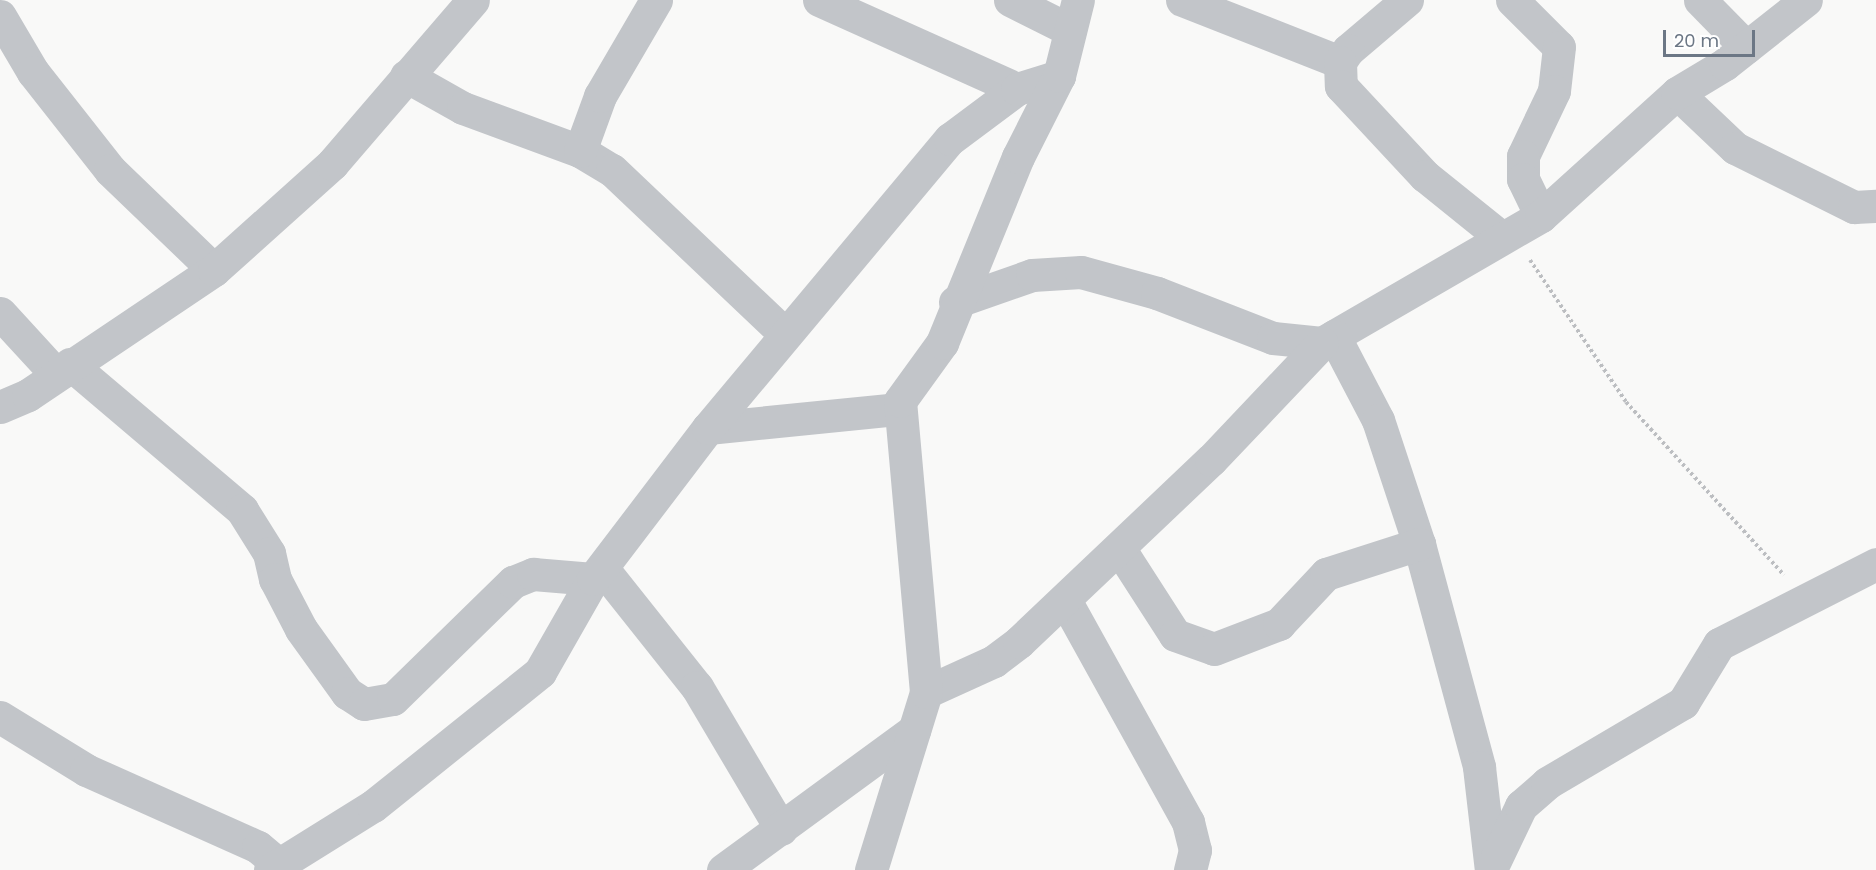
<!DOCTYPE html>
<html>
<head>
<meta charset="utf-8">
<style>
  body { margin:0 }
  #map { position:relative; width:1876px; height:870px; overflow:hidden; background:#f9f9f8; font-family:Poppins,sans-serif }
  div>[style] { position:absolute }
  .path>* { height:4px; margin-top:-2px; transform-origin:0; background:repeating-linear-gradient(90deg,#bcbec1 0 3px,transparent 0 6px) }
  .minor>* { height:33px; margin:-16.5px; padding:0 16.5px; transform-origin:16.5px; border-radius:16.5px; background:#c2c5c9 }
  span { translate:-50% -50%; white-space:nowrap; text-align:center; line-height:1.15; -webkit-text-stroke:6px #fff; paint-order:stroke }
  .scale { position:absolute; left:1663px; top:30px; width:92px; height:27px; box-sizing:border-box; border:3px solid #6c7785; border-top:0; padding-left:8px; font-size:18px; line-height:21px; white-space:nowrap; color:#6c7785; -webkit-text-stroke:4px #fff; paint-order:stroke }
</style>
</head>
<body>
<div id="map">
  <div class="path">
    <div style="left:1530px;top:260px;width:171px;rotate:55.9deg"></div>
    <div style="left:1626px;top:402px;width:234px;rotate:47.6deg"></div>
  </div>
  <div class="minor">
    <div style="left:819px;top:0;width:217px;rotate:24.2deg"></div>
    <div style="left:1010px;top:0;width:67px;rotate:26.6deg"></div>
    <div style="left:1182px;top:0;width:170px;rotate:21.4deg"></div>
    <div style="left:1407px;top:0;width:77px;rotate:139.7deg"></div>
    <div style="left:1348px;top:50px;width:14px;rotate:124deg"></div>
    <div style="left:1340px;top:62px;width:24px;rotate:88deg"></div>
    <div style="left:1341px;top:86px;width:123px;rotate:47deg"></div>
    <div style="left:1425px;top:176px;width:97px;rotate:38.8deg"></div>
    <div style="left:1512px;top:0;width:66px;rotate:45deg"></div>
    <div style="left:1559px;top:47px;width:44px;rotate:96.5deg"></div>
    <div style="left:1554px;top:91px;width:72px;rotate:115.5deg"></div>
    <div style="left:1523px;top:156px;width:23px;rotate:90deg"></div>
    <div style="left:1523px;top:179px;width:41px;rotate:64.1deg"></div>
    <div style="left:1700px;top:0;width:66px;rotate:45.6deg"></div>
    <div style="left:0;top:16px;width:65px;rotate:59.5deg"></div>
    <div style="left:33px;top:72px;width:125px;rotate:51.8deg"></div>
    <div style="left:110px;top:170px;width:144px;rotate:43.9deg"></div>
    <div style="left:406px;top:76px;width:65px;rotate:29.3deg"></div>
    <div style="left:463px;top:108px;width:125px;rotate:20.2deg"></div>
    <div style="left:580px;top:151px;width:37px;rotate:31deg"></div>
    <div style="left:612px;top:170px;width:238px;rotate:43.5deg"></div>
    <div style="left:1677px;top:93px;width:80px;rotate:43.5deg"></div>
    <div style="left:1735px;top:148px;width:133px;rotate:26.4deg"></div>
    <div style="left:1854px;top:207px;width:22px;rotate:-3deg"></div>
    <div style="left:580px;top:151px;width:59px;rotate:-70deg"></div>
    <div style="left:600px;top:96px;width:111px;rotate:-59.7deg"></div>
    <div style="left:955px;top:302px;width:82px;rotate:-19.3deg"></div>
    <div style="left:1032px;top:275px;width:49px;rotate:-3.5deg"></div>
    <div style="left:1081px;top:272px;width:79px;rotate:15.4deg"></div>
    <div style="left:1157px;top:293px;width:124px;rotate:21.2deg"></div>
    <div style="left:1273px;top:338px;width:49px;rotate:5.8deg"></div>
    <div style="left:1322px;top:343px;width:253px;rotate:-30.1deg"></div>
    <div style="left:1541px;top:216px;width:183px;rotate:-42.1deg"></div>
    <div style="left:1677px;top:93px;width:56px;rotate:-31.1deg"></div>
    <div style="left:1725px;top:64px;width:103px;rotate:-38.3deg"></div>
    <div style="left:0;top:313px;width:81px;rotate:47.5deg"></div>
    <div style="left:1334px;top:336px;width:95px;rotate:62.4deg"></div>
    <div style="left:1378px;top:420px;width:131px;rotate:71.7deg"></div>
    <div style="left:1419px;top:544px;width:231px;rotate:74.9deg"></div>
    <div style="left:1479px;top:767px;width:104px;rotate:83.4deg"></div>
    <div style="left:70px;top:364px;width:226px;rotate:40.3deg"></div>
    <div style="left:242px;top:510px;width:51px;rotate:57.9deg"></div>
    <div style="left:269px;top:553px;width:27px;rotate:77deg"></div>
    <div style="left:275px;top:579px;width:56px;rotate:62.5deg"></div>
    <div style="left:301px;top:629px;width:79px;rotate:54.3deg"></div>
    <div style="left:347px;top:693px;width:20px;rotate:33deg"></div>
    <div style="left:364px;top:704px;width:29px;rotate:-10deg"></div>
    <div style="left:393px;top:699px;width:168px;rotate:-44.3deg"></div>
    <div style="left:513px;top:582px;width:22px;rotate:-22deg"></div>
    <div style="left:533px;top:574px;width:60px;rotate:4.8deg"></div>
    <div style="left:0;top:407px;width:30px;rotate:-23deg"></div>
    <div style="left:28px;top:395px;width:224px;rotate:-33.9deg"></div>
    <div style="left:214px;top:270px;width:159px;rotate:-41.9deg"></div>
    <div style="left:332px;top:164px;width:216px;rotate:-49.3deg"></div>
    <div style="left:708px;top:428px;width:192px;rotate:-5.7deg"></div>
    <div style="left:1119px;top:548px;width:103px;rotate:57.2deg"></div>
    <div style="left:1175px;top:635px;width:41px;rotate:19.7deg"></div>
    <div style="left:1214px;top:649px;width:70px;rotate:-21deg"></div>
    <div style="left:1279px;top:624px;width:69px;rotate:-46.8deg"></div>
    <div style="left:1326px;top:574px;width:98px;rotate:-17.9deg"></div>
    <div style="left:603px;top:569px;width:151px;rotate:51.5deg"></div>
    <div style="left:697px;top:687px;width:165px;rotate:59.4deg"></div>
    <div style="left:1065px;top:600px;width:254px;rotate:61deg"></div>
    <div style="left:1188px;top:822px;width:29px;rotate:76deg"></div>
    <div style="left:1195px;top:850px;width:21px;rotate:104deg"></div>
    <div style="left:926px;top:692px;width:75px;rotate:-24.5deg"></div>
    <div style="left:994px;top:661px;width:31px;rotate:-37deg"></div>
    <div style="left:1019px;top:642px;width:265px;rotate:-43.5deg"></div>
    <div style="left:1211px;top:460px;width:161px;rotate:-46.5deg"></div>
    <div style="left:0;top:717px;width:101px;rotate:31.6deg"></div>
    <div style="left:86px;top:770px;width:188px;rotate:24.1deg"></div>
    <div style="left:258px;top:847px;width:35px;rotate:40deg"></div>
    <div style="left:1491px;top:869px;width:70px;rotate:-64.5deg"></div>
    <div style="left:1521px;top:806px;width:35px;rotate:-41deg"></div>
    <div style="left:1547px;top:783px;width:158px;rotate:-30.5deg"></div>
    <div style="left:1683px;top:703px;width:69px;rotate:-58.6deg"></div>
    <div style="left:1719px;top:644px;width:176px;rotate:-27deg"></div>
    <div style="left:270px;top:870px;width:121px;rotate:-31.9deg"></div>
    <div style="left:373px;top:806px;width:214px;rotate:-38.7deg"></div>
    <div style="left:540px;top:672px;width:107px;rotate:-60.3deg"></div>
    <div style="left:593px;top:579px;width:190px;rotate:-52.7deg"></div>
    <div style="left:708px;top:428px;width:377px;rotate:-50.1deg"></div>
    <div style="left:950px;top:139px;width:84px;rotate:-36.7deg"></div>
    <div style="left:1017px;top:89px;width:44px;rotate:-17.2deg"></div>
    <div style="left:723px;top:870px;width:237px;rotate:-36.2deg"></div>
    <div style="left:871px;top:870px;width:186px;rotate:-72.8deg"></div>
    <div style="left:926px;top:692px;width:292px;rotate:-95.1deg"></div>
    <div style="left:900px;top:401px;width:72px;rotate:-54.1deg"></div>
    <div style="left:942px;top:343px;width:201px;rotate:-67.8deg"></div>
    <div style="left:1018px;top:157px;width:91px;rotate:-63.2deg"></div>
    <div style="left:1059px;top:76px;width:78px;rotate:-76deg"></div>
  </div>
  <div class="scale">20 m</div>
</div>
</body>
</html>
